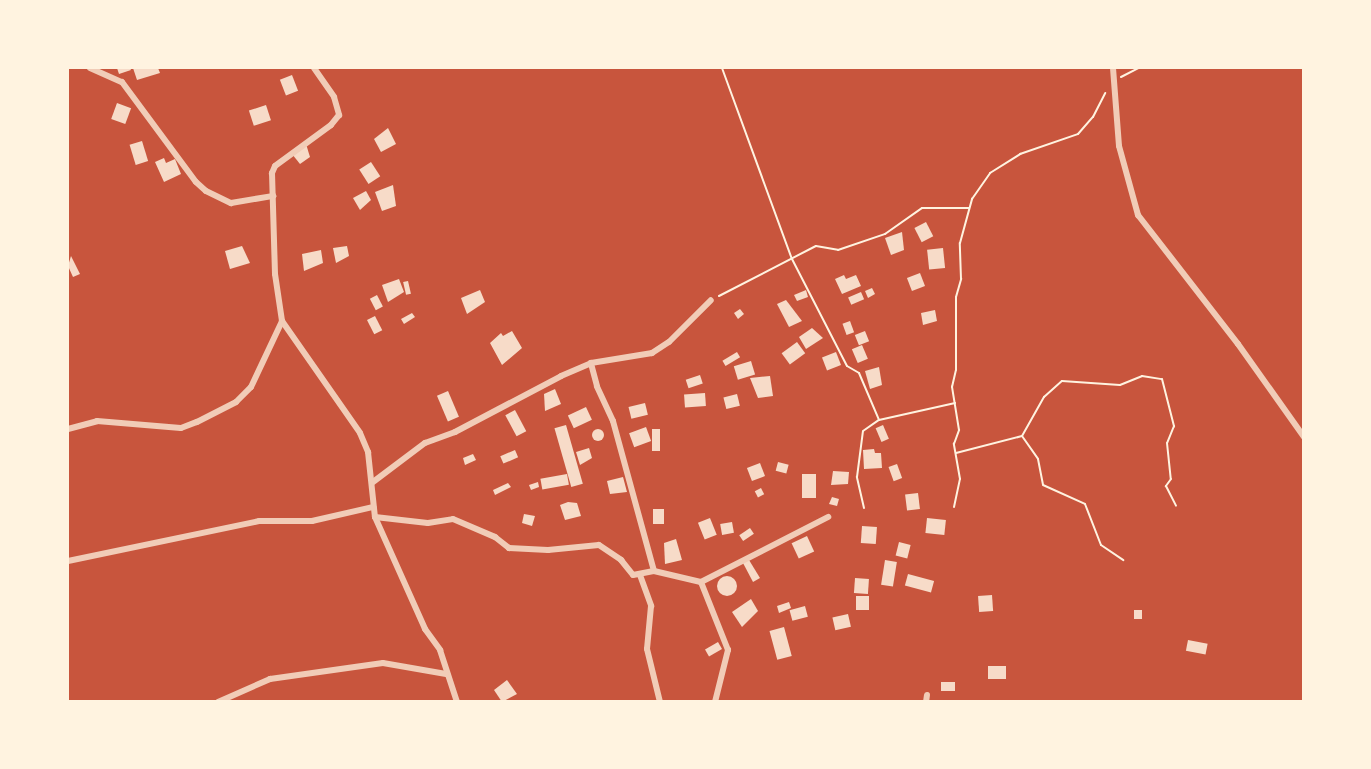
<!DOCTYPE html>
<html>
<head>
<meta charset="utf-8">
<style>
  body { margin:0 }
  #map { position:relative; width:1371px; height:769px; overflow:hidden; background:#c8553d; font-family:Lora,serif }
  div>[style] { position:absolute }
  .building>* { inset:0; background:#f7dbc8; transform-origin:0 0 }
  .round { border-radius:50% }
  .path>* { height:2px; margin:-1px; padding:0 1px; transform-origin:1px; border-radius:1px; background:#fff3e0 }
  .minor>* { height:6px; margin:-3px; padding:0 3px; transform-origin:3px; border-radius:3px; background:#f1ccb7 }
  span { translate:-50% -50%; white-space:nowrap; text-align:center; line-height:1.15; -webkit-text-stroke:4.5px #fff3e0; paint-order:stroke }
  .frame { position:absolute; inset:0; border:69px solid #fff3e0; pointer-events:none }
</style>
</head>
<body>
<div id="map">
  <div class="building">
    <div style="clip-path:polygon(117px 68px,130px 68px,131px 70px,119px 74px)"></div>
    <div style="clip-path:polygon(133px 68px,158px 68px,160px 73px,137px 80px)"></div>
    <div style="left:292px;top:75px;width:17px;height:13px;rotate:69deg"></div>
    <div style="left:117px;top:103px;width:15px;height:17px;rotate:20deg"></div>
    <div style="left:266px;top:105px;width:16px;height:18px;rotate:72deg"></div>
    <div style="clip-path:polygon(388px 128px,396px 144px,381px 152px,374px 139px)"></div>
    <div style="left:142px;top:141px;width:21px;height:13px;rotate:73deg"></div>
    <div style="clip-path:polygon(306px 144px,310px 157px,300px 164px,292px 154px)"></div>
    <div style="clip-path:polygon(164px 158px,166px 163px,175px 159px,181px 174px,164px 182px,155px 162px)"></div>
    <div style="left:371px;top:162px;width:17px;height:14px;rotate:57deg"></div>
    <div style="clip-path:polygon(393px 185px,396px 206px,382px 211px,375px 192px)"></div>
    <div style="clip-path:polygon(366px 191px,371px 200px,360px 210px,353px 198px)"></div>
    <div style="left:926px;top:222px;width:16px;height:13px;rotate:63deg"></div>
    <div style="clip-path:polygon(902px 232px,904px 250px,891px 255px,885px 238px)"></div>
    <div style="clip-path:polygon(242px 246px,250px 263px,230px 269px,225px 251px)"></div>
    <div style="clip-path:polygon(347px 246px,349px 256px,336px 263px,333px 248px)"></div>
    <div style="left:943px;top:248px;width:20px;height:16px;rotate:84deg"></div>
    <div style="clip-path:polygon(321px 250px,323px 263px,304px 271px,302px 254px)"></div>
    <div style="clip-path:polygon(71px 256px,80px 274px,73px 277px,68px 266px)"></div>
    <div style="left:920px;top:273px;width:14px;height:14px;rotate:69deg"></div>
    <div style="clip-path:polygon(844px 275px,846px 279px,856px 275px,861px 286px,842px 294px,835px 279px)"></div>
    <div style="clip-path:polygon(399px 279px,404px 292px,388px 302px,382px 285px)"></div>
    <div style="left:408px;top:281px;width:13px;height:5px;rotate:77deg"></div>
    <div style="clip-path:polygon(872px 288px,875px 294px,868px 298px,865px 291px)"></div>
    <div style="clip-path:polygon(480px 290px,485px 302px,467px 314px,461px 298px)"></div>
    <div style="clip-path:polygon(806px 290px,808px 297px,797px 301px,794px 295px)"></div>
    <div style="left:861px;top:292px;width:8px;height:14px;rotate:67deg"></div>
    <div style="left:377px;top:295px;width:13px;height:8px;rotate:63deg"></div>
    <div style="clip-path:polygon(786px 300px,802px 321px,789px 327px,777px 304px)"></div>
    <div style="clip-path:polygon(740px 309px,744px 314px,738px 319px,734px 313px)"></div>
    <div style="clip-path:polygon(935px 310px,937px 321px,923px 325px,921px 313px)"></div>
    <div style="clip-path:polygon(412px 313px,415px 317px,404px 324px,401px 319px)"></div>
    <div style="left:375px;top:316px;width:16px;height:9px;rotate:63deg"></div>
    <div style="left:850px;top:321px;width:12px;height:8px;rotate:70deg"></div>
    <div style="clip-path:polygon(812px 328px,823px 338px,806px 349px,799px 337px)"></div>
    <div style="clip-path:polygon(512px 331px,522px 348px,502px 365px,490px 343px,501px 333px,503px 336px)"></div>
    <div style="left:865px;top:331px;width:11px;height:11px;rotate:68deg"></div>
    <div style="left:797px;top:342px;width:14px;height:19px;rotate:54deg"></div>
    <div style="left:862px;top:345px;width:15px;height:11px;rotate:67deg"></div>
    <div style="left:737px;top:352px;width:6px;height:17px;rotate:59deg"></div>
    <div style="left:836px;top:352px;width:14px;height:15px;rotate:69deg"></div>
    <div style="left:751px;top:361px;width:14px;height:18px;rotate:73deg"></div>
    <div style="clip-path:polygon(879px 367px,882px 385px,870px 389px,865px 371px)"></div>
    <div style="left:700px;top:375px;width:9px;height:15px;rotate:72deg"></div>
    <div style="clip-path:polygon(770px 376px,773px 396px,758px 398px,750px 378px)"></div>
    <div style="clip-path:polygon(555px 389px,561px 404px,545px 411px,544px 394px)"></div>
    <div style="left:448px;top:391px;width:28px;height:12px;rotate:67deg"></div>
    <div style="left:705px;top:393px;width:13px;height:21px;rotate:86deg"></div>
    <div style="left:737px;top:394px;width:12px;height:14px;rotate:76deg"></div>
    <div style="left:645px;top:403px;width:12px;height:17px;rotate:76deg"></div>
    <div style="left:586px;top:407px;width:14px;height:20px;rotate:65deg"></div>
    <div style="left:515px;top:410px;width:24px;height:11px;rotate:62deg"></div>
    <div style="left:566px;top:425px;width:61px;height:12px;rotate:74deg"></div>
    <div style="left:883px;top:425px;width:15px;height:8px;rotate:67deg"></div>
    <div style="left:646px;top:427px;width:15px;height:18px;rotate:70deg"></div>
    <div class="round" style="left:592px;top:429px;width:12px;height:12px"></div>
    <div style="left:652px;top:429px;width:8px;height:22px"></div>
    <div style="clip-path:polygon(589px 448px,592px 458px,580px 465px,576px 452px)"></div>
    <div style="clip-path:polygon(874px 449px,875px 453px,881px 453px,882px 468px,864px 469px,863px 450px)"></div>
    <div style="left:515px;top:450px;width:8px;height:16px;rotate:67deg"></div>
    <div style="clip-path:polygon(473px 454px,476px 460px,465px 465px,463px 458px)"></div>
    <div style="left:778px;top:462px;width:11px;height:9px;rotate:15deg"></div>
    <div style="left:760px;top:463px;width:14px;height:14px;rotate:69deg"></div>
    <div style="left:897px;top:464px;width:15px;height:9px;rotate:70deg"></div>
    <div style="clip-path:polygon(833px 471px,849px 472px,848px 484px,831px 485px)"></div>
    <div style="left:567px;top:474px;width:11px;height:27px;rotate:80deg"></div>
    <div style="left:802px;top:474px;width:14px;height:24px"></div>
    <div style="clip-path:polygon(623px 477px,627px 492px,610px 494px,607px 481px)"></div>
    <div style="clip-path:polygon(538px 482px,539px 487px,531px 490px,529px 485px)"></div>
    <div style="clip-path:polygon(508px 483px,511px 487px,495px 495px,493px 490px)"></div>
    <div style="left:761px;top:488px;width:7px;height:7px;rotate:63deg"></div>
    <div style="left:918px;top:493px;width:16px;height:13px;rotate:83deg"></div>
    <div style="clip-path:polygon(832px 497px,839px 499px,837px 506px,829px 504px)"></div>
    <div style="clip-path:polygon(568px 502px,577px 503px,581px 516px,565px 520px,560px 505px)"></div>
    <div style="left:664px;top:509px;width:15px;height:11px;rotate:90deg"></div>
    <div style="clip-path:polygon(524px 514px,535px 516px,532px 526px,522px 523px)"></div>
    <div style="left:710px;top:518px;width:18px;height:13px;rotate:68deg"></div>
    <div style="left:927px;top:518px;width:19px;height:15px;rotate:6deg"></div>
    <div style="left:732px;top:522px;width:11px;height:12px;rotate:80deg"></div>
    <div style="left:862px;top:526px;width:15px;height:17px;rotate:4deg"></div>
    <div style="left:750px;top:528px;width:7px;height:13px;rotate:56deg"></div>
    <div style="left:807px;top:536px;width:17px;height:17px;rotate:65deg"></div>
    <div style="clip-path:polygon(676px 539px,682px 560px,665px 564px,664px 543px)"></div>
    <div style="left:899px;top:542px;width:12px;height:14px;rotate:14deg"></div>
    <div style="clip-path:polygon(749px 560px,760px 578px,753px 582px,743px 563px)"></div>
    <div style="left:885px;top:560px;width:12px;height:25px;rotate:9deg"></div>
    <div style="left:908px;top:574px;width:27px;height:12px;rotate:15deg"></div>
    <div class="round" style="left:717px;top:576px;width:20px;height:20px"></div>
    <div style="left:855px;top:578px;width:14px;height:15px;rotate:4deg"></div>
    <div style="left:992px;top:595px;width:16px;height:14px;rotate:86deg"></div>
    <div style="left:856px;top:596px;width:13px;height:14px"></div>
    <div style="clip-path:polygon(751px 599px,758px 611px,742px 627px,732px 612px)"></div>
    <div style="clip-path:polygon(789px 602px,791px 608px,779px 613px,777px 606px)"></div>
    <div style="left:805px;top:606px;width:11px;height:16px;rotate:75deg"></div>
    <div style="left:1134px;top:610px;width:8px;height:9px"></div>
    <div style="left:848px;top:614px;width:13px;height:16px;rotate:77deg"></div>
    <div style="left:784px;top:627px;width:30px;height:15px;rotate:75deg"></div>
    <div style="left:1188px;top:640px;width:20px;height:11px;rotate:11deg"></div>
    <div style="left:718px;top:642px;width:8px;height:15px;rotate:60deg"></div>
    <div style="left:988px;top:666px;width:18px;height:13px"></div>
    <div style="clip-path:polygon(507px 680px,517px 694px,502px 702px,494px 690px)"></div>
    <div style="left:941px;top:682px;width:14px;height:9px"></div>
  </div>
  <div class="path">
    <div style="left:722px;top:68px;width:203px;rotate:69.9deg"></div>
    <div style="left:792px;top:259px;width:120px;rotate:62.8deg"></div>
    <div style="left:847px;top:366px;width:14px;rotate:30deg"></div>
    <div style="left:859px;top:373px;width:51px;rotate:66.9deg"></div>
    <div style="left:1121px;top:77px;width:20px;rotate:-27deg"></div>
    <div style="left:719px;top:296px;width:109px;rotate:-27.3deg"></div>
    <div style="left:816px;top:246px;width:22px;rotate:10deg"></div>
    <div style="left:838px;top:250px;width:50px;rotate:-18.8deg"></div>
    <div style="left:885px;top:234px;width:45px;rotate:-35.1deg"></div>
    <div style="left:922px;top:208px;width:47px"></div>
    <div style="left:1022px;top:436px;width:45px;rotate:-60.6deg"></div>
    <div style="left:1044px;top:397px;width:24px;rotate:-42deg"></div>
    <div style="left:1062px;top:381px;width:58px;rotate:3.9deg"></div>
    <div style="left:1120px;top:385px;width:24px;rotate:-22deg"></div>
    <div style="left:1142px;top:376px;width:20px;rotate:9deg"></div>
    <div style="left:1162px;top:379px;width:49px;rotate:75.7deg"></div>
    <div style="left:1174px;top:426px;width:18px;rotate:112deg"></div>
    <div style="left:1167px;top:443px;width:36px;rotate:84deg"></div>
    <div style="left:1171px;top:479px;width:9px;rotate:126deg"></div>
    <div style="left:1166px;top:486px;width:22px;rotate:63deg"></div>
    <div style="left:956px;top:453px;width:68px;rotate:-14.4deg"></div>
    <div style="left:1022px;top:436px;width:28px;rotate:55deg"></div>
    <div style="left:1038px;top:459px;width:26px;rotate:79deg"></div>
    <div style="left:1043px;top:485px;width:46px;rotate:24.3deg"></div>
    <div style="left:1085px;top:504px;width:44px;rotate:68.7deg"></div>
    <div style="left:1101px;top:545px;width:27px;rotate:34deg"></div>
    <div style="left:954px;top:507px;width:29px;rotate:-78deg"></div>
    <div style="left:960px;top:479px;width:36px;rotate:-100deg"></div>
    <div style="left:954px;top:444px;width:15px;rotate:-70deg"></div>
    <div style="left:959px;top:430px;width:44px;rotate:-99.2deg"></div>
    <div style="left:952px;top:387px;width:17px;rotate:-77deg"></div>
    <div style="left:956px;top:370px;width:73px;rotate:-90deg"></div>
    <div style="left:956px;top:297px;width:19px;rotate:-74deg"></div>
    <div style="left:961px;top:279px;width:36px;rotate:-92deg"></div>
    <div style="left:960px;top:243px;width:46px;rotate:-74.7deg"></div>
    <div style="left:972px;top:199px;width:32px;rotate:-55deg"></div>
    <div style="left:990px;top:173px;width:36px;rotate:-32deg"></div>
    <div style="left:1020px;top:154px;width:61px;rotate:-19deg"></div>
    <div style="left:1078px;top:134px;width:23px;rotate:-49deg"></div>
    <div style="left:1093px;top:117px;width:27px;rotate:-63deg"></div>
    <div style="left:864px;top:508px;width:32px;rotate:-103deg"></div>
    <div style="left:857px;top:477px;width:46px;rotate:-82.6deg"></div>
    <div style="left:863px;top:431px;width:19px;rotate:-35deg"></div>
    <div style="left:879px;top:420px;width:78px;rotate:-12.6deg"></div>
  </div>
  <div class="minor">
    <div style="left:90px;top:68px;width:35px;rotate:24deg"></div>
    <div style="left:122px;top:82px;width:124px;rotate:53.5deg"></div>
    <div style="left:196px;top:182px;width:13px;rotate:42deg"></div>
    <div style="left:206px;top:191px;width:28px;rotate:26deg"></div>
    <div style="left:231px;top:203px;width:43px;rotate:-9.5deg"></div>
    <div style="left:314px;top:68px;width:35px;rotate:55deg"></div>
    <div style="left:334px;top:97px;width:19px;rotate:74deg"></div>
    <div style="left:339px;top:115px;width:13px;rotate:129deg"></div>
    <div style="left:331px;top:125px;width:69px;rotate:143.8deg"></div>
    <div style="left:275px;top:166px;width:8px;rotate:113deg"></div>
    <div style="left:272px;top:173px;width:101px;rotate:88.3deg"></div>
    <div style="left:275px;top:274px;width:48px;rotate:81.5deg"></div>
    <div style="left:282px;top:321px;width:136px;rotate:55.1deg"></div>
    <div style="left:360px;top:433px;width:21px;rotate:67deg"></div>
    <div style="left:368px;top:452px;width:65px;rotate:83.9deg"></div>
    <div style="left:375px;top:517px;width:123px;rotate:65.9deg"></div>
    <div style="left:425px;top:629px;width:26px;rotate:54deg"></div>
    <div style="left:440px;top:650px;width:55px;rotate:71.9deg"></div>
    <div style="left:1113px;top:68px;width:78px;rotate:85.6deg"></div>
    <div style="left:1119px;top:146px;width:72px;rotate:74.6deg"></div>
    <div style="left:1138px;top:215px;width:163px;rotate:52.2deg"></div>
    <div style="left:1238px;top:344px;width:114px;rotate:54.6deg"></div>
    <div style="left:68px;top:429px;width:30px;rotate:-15deg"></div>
    <div style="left:97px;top:421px;width:84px;rotate:4.8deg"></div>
    <div style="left:181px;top:428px;width:17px;rotate:-21deg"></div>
    <div style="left:197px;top:422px;width:44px;rotate:-27.1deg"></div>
    <div style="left:236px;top:402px;width:21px;rotate:-45deg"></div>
    <div style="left:251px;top:387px;width:73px;rotate:-64.8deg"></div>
    <div style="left:373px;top:482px;width:65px;rotate:-36.9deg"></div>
    <div style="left:425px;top:443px;width:32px;rotate:-20deg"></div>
    <div style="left:455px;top:432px;width:120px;rotate:-27.8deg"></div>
    <div style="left:561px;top:376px;width:33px;rotate:-23deg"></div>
    <div style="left:591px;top:363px;width:62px;rotate:-9.3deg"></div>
    <div style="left:652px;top:353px;width:20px;rotate:-33deg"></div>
    <div style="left:669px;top:342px;width:59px;rotate:-45deg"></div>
    <div style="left:375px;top:517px;width:53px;rotate:6.5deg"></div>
    <div style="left:428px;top:523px;width:25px;rotate:-9deg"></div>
    <div style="left:453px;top:519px;width:46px;rotate:23.2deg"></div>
    <div style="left:495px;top:537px;width:18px;rotate:38deg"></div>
    <div style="left:509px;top:548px;width:39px;rotate:3deg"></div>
    <div style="left:548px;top:550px;width:51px;rotate:-5.6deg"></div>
    <div style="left:599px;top:545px;width:27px;rotate:34deg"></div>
    <div style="left:621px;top:560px;width:19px;rotate:51deg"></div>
    <div style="left:633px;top:575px;width:21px;rotate:-11deg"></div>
    <div style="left:654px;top:571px;width:156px;rotate:-105.3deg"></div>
    <div style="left:613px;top:421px;width:38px;rotate:-115deg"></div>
    <div style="left:597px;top:386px;width:24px;rotate:-105deg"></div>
    <div style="left:68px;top:561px;width:195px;rotate:-11.8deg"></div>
    <div style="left:259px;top:521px;width:53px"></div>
    <div style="left:312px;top:521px;width:63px;rotate:-12.9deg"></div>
    <div style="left:654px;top:571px;width:48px;rotate:13.2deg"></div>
    <div style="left:640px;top:575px;width:33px;rotate:70deg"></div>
    <div style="left:651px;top:606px;width:43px;rotate:95.3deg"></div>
    <div style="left:647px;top:649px;width:55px;rotate:76.2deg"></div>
    <div style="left:218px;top:702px;width:57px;rotate:-23.9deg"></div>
    <div style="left:270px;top:679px;width:114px;rotate:-8.1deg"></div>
    <div style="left:383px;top:663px;width:64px;rotate:9.9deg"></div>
    <div style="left:715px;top:702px;width:54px;rotate:-76deg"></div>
    <div style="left:728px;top:650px;width:73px;rotate:-111.7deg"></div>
    <div style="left:701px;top:582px;width:143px;rotate:-27.1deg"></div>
    <div style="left:926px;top:702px;width:7px;rotate:-82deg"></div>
  </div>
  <div class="frame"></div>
</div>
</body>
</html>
